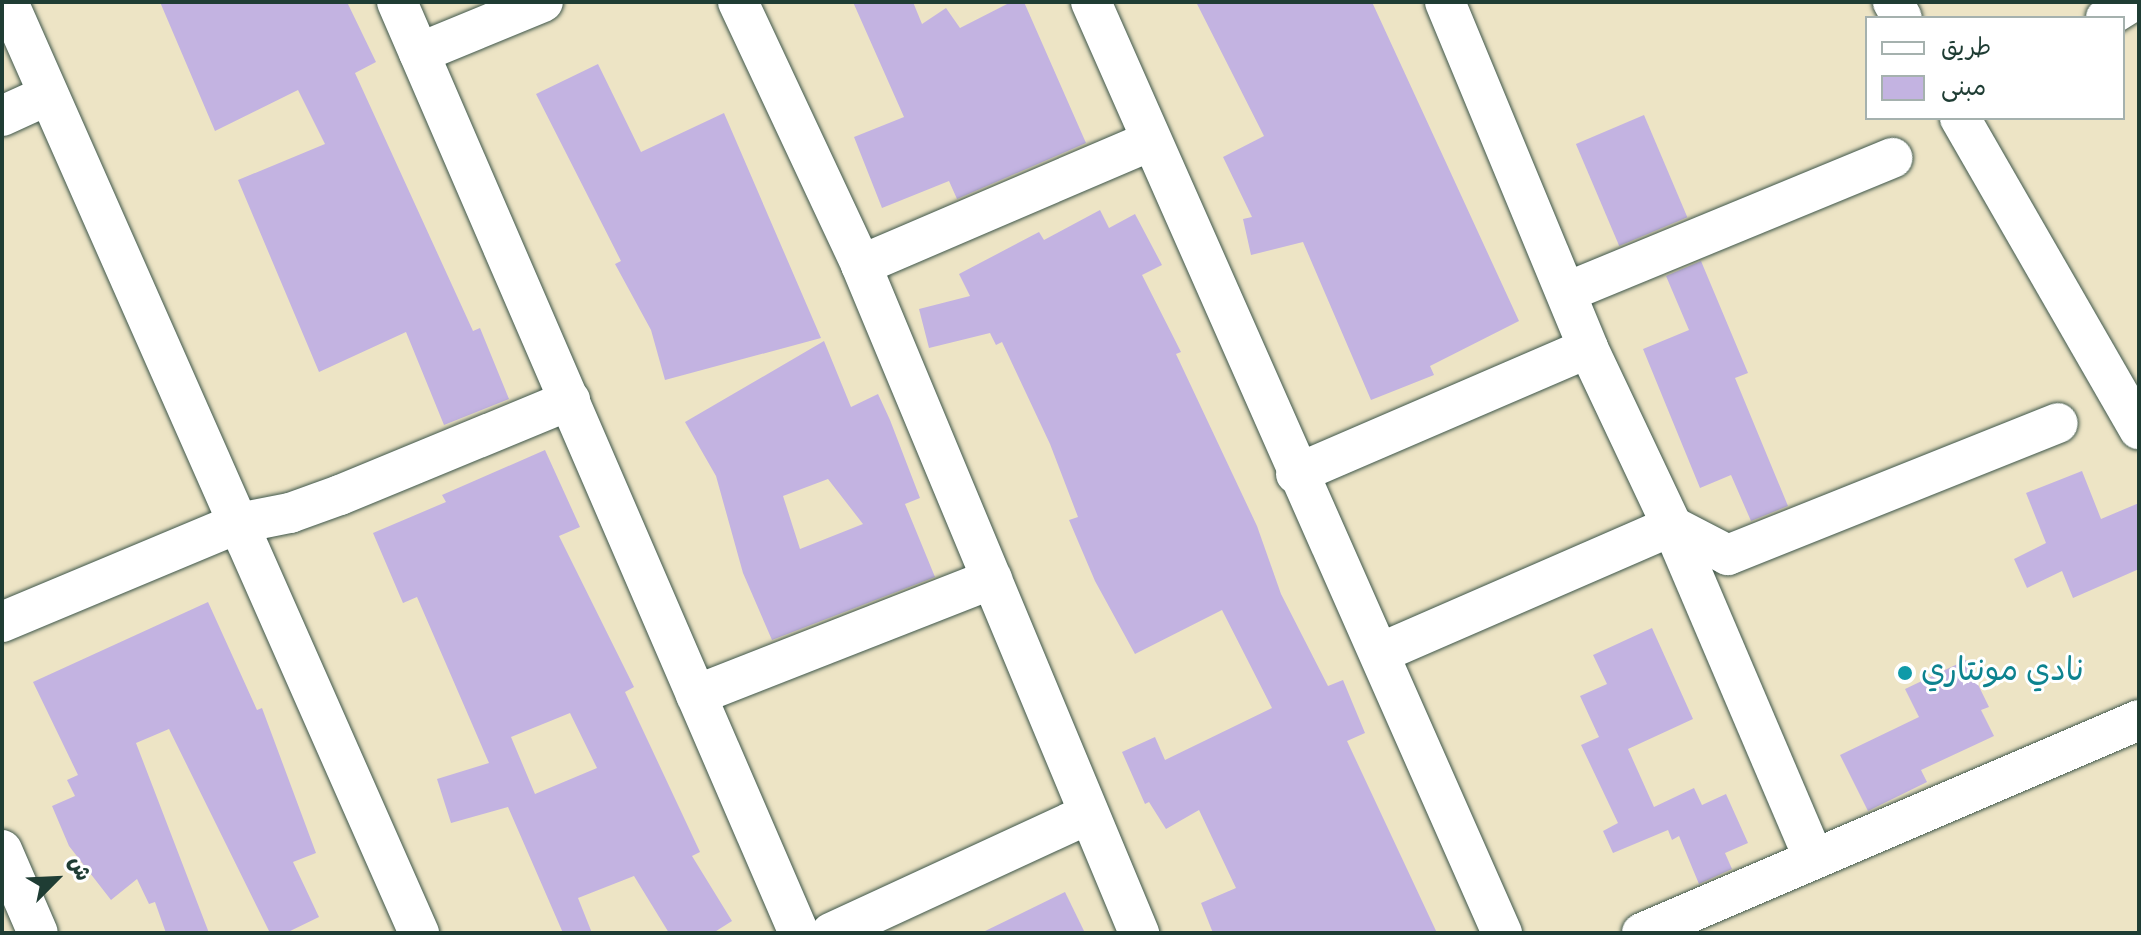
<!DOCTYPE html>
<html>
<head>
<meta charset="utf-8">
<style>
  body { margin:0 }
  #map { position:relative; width:2141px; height:935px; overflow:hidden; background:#ede4c5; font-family:"Indie Flower","Playpen Sans Arabic",sans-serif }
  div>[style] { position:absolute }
  .building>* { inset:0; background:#c3b3e1; transform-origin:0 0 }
  .roads { filter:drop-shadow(0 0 2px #3e564a) drop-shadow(0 0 2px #3e564a) }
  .minor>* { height:40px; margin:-20px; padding:0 20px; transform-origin:20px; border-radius:20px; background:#fff }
  .dots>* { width:22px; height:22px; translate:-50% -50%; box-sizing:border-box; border:4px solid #fff; border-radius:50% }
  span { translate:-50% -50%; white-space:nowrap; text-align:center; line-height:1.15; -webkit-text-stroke:6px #fff; paint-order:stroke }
  .culture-label { font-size:32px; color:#0d838f }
  .left { translate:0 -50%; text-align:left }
  .frame { position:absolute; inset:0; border:4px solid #1f3d34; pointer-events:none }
  .legend { position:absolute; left:1865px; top:16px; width:260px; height:104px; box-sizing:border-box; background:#fff; border:2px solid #a5b1ae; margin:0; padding:10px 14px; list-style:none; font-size:24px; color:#1f3d34 }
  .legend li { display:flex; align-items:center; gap:16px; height:40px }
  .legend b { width:40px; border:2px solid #a5b1ae }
  .north { position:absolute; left:16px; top:839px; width:80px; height:80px; -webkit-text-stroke:6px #fff; paint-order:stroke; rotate:66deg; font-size:22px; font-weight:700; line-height:32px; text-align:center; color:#1f3d34 }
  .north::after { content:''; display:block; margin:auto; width:28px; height:36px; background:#1f3d34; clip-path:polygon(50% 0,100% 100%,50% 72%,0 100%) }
</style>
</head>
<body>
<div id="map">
  <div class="building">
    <div style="clip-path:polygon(160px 2px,347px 2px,376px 62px,355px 73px,473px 331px,480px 328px,509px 399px,444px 425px,406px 332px,319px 372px,238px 180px,325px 144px,298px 90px,215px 131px)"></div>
    <div style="clip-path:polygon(853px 2px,913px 2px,922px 24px,946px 8px,960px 28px,1011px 2px,1024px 2px,1086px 143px,957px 199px,949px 181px,882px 208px,854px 137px,904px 117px)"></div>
    <div style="clip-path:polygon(1196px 2px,1372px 2px,1519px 321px,1430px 366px,1434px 375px,1371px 400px,1303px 242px,1251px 255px,1243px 219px,1252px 217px,1223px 157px,1264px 136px)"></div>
    <div style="clip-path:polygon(598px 64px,641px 152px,724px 113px,821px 338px,665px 380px,651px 330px,615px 264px,621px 261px,536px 94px)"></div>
    <div style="left:1644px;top:115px;width:111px;height:74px;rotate:67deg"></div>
    <div style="clip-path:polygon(1100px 210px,1109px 228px,1135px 214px,1162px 265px,1142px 275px,1181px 352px,1176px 354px,1257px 526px,1281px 594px,1328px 686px,1343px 680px,1365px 733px,1347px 741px,1437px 933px,1213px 933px,1201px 903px,1236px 888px,1199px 810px,1166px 829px,1149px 802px,1145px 804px,1122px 752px,1155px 737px,1165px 760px,1272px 708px,1222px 610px,1135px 654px,1095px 581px,1069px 520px,1078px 517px,1050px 444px,1002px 342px,996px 345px,990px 333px,929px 348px,919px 309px,970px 296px,959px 274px,1039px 232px,1044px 240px)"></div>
    <div style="clip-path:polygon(1701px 261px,1748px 373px,1735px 378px,1788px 506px,1751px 521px,1731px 475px,1700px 488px,1643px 349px,1689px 330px,1666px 276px)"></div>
    <div style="clip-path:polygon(evenodd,824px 341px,851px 407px,878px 394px,890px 420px,920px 498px,905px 504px,935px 577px,772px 640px,743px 573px,716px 476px,685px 422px,824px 341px,828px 479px,863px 524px,800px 549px,783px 496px,828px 479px)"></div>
    <div style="clip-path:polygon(evenodd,545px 450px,580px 527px,559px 536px,634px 687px,625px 692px,700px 852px,692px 856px,732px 921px,713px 933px,669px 933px,634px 876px,578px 898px,592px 933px,563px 933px,508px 807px,451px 823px,437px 779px,489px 763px,417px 597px,403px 603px,373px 533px,446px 502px,442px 495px,545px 450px,570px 713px,597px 768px,535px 794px,511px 737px,570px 713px)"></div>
    <div style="clip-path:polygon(2082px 471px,2101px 519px,2139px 503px,2139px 569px,2073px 598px,2062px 571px,2027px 588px,2014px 559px,2046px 543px,2026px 493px)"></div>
    <div style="clip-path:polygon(208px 602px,257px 710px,262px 708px,316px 853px,293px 862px,319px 917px,286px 933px,270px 933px,169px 729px,136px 743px,209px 933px,166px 933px,155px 902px,149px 904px,137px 879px,111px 900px,69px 846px,52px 806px,75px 796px,67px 780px,78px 775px,33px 682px)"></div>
    <div style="clip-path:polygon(1652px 628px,1693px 719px,1628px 749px,1654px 807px,1694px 788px,1702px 805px,1726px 794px,1748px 843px,1725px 853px,1732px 869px,1699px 884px,1679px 836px,1672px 840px,1668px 830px,1613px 853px,1603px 831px,1618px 823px,1581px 745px,1599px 737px,1580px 696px,1607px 684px,1593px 655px)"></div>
    <div style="clip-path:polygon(1966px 660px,1989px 707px,1981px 710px,1994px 736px,1921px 770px,1927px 782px,1868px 811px,1840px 755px,1919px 717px,1905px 689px)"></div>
    <div style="clip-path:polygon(1065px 892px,1085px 933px,981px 933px)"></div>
  </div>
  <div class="roads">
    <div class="minor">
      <div style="left:8px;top:2px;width:1018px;rotate:66.18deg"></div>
      <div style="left:397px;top:2px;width:1014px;rotate:66.65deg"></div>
      <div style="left:738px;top:2px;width:290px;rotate:64.9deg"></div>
      <div style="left:861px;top:265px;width:724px;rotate:67.4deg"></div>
      <div style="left:1091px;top:2px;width:1018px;rotate:66.18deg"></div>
      <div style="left:1445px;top:2px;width:374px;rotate:67.5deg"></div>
      <div style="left:1588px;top:348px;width:197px;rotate:64.7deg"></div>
      <div style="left:1672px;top:526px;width:360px;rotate:66.9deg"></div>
      <div style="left:1893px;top:2px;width:18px;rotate:61deg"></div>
      <div style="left:2106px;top:18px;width:31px;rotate:-32deg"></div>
      <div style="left:419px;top:53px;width:134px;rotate:-22.4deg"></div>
      <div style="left:2px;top:116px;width:51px;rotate:-24.5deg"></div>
      <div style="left:1960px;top:118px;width:359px;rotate:60.1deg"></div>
      <div style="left:861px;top:265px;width:314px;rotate:-23.2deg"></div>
      <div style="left:1567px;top:292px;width:352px;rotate:-22.4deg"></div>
      <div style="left:1296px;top:474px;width:318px;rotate:-23.3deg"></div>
      <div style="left:2px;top:622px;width:257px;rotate:-22.7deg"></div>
      <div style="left:239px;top:523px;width:52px;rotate:-11.1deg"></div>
      <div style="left:290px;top:513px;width:53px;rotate:-19.8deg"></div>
      <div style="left:340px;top:495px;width:249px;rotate:-22.4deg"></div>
      <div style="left:1380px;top:653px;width:318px;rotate:-23.5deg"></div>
      <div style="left:1672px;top:526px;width:63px;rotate:27.4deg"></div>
      <div style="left:1728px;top:555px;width:355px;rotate:-21.8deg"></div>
      <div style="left:696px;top:695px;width:318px;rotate:-21.4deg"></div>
      <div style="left:2px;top:850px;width:90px;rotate:66.6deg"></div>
      <div style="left:831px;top:933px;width:283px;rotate:-24.8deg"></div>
      <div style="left:1642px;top:933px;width:541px;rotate:-23.2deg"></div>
    </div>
  </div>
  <div class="dots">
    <div style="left:1905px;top:673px;background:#0f9aa8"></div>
  </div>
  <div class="culture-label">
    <span class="left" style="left:1921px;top:673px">نادي مونتاري</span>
  </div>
  <div class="frame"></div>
  <ul class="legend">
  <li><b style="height:10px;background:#fff"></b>طريق</li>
  <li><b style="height:22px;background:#c3b3e1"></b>مبنى</li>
  </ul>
  <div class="north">ش</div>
</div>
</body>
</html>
